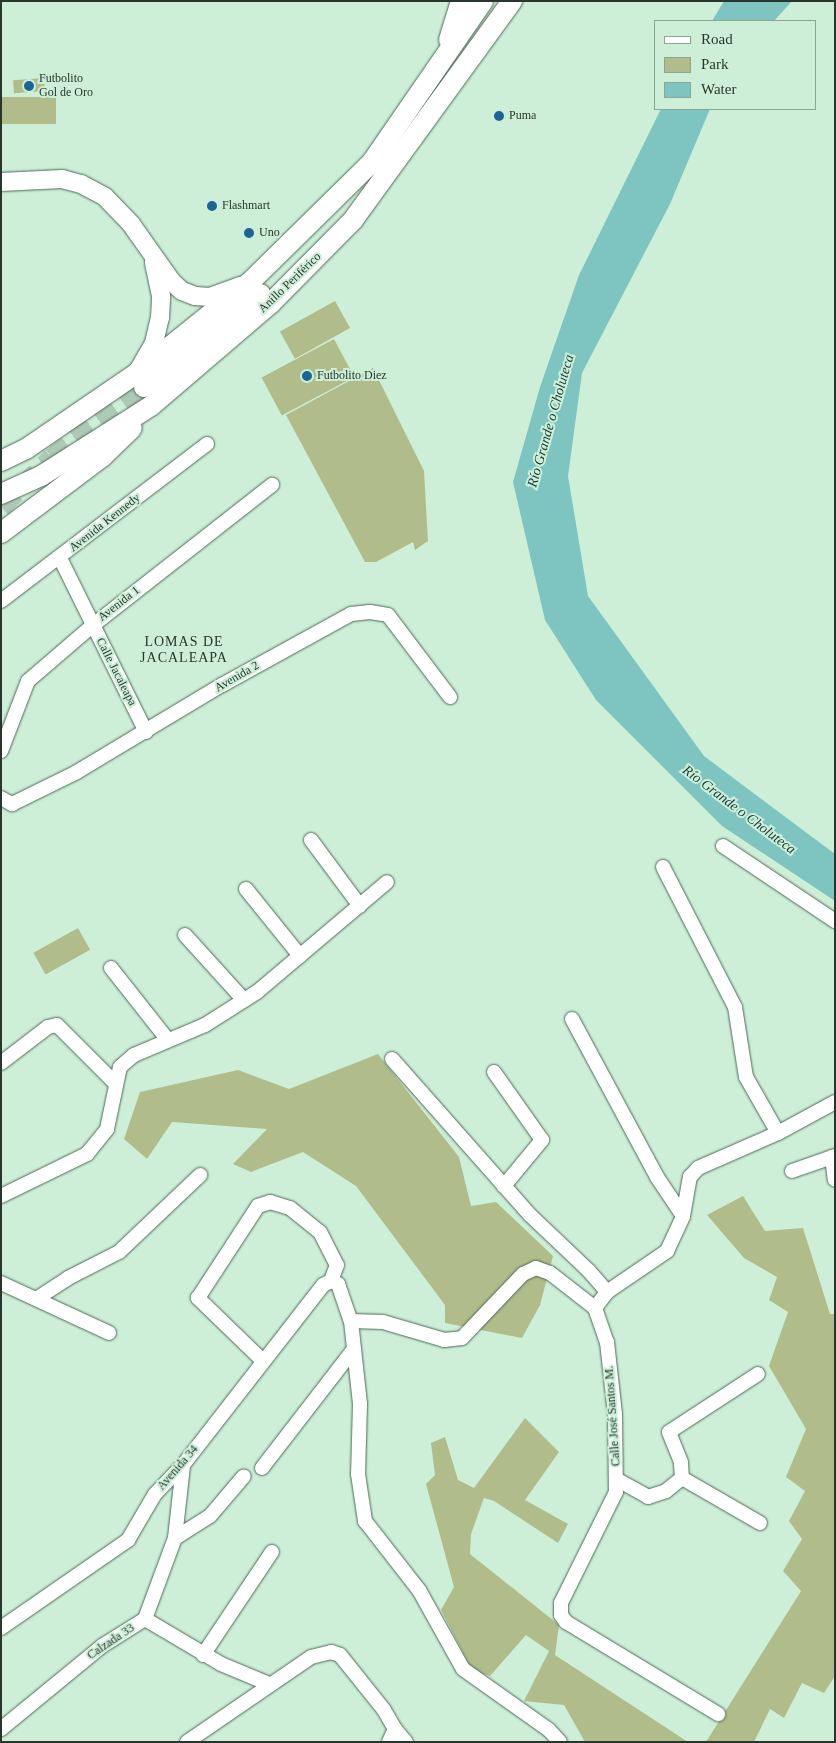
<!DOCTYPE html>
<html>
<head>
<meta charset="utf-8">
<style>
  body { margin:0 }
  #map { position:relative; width:836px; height:1743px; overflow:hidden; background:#cdefd8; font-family:Georgia,serif }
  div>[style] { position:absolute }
  .green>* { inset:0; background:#b0bd8a; transform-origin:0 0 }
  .water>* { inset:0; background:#7ec5c1 }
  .highway-tunnel>* { height:20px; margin-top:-10px; transform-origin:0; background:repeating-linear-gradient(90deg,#accab6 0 20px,transparent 0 30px) }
  .roads { filter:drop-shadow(0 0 1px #4b6956) drop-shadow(0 0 1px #4b6956) }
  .minor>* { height:14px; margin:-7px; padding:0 7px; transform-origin:7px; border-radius:7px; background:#fff }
  .major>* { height:18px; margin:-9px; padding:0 9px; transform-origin:9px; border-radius:9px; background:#fff }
  .highway>* { height:20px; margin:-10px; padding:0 10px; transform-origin:10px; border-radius:10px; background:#fff }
  .dots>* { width:14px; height:14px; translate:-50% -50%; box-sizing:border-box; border:2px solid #cdefd8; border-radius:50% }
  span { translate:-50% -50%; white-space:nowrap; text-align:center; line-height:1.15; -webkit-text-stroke:4px #cdefd8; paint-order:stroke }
  .poi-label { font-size:12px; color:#29362d }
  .left { translate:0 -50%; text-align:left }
  .street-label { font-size:12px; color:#29362d }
  .water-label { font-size:14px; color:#173a38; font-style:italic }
  .neighbourhood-label { font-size:14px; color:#29362d; letter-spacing:1px }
  .frame { position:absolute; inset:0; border:2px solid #29362d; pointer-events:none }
  .legend { position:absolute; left:654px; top:20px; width:162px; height:90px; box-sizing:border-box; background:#cdefd8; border:1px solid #8ba594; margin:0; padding:6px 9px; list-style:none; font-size:15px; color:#29362d }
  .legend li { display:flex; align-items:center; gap:10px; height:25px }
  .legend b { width:25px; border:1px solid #8ba594 }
</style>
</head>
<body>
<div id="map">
  <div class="green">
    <div style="left:44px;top:78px;width:13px;height:31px;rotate:86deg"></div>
    <div style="left:56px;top:97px;width:27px;height:54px;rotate:90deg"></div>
    <div style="left:335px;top:301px;width:31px;height:63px;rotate:61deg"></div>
    <div style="left:334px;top:339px;width:43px;height:82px;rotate:62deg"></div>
    <div style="clip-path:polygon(373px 368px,424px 471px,428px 541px,415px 550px,413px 542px,376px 562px,365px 562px,286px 415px)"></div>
    <div style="left:78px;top:928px;width:25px;height:51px;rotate:61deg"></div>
    <div style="clip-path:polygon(378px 1054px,459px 1157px,471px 1206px,496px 1202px,553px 1256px,540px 1305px,522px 1338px,445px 1323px,445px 1305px,356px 1186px,303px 1152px,251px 1172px,233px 1164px,267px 1129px,172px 1122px,147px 1159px,124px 1139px,140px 1092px,238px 1070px,289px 1089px)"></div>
    <div style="clip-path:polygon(743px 1196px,765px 1231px,803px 1228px,830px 1314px,835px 1314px,835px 1676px,824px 1693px,802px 1683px,784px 1718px,770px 1709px,754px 1742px,706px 1742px,801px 1591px,783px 1571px,802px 1539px,789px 1521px,805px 1491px,786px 1477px,806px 1429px,769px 1366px,788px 1312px,769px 1300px,777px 1277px,744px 1258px,707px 1215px)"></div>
    <div style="clip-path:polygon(525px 1418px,559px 1452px,525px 1500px,568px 1524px,558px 1543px,494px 1501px,484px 1498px,471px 1534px,470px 1554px,559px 1625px,555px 1655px,688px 1742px,585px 1742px,564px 1705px,524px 1701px,549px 1651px,526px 1635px,490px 1676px,472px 1670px,441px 1610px,454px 1587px,426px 1484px,435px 1475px,431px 1443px,445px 1437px,458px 1480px,474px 1488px)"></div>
  </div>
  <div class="water">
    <div style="clip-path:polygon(724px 1px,792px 1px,774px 21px,712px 21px)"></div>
    <div style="clip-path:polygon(661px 109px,710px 109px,670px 204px,582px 373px,568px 476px,588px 596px,704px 756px,835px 854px,835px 901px,722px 826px,596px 700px,545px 620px,513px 482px,540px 387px,579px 275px)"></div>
  </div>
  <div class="highway-tunnel">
    <div style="left:1px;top:507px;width:71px;rotate:-43.9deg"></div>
    <div style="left:52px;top:458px;width:116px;rotate:-37.7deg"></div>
  </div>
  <div class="roads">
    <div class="minor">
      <div style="left:60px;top:558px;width:194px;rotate:63.7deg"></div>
      <div style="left:1px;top:601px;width:259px;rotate:-37.3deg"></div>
      <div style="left:1px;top:751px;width:75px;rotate:-68.9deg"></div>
      <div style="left:28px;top:681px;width:84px;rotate:-40.7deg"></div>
      <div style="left:92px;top:626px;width:229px;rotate:-38.1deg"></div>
      <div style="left:1px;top:798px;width:13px;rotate:29deg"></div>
      <div style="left:12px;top:804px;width:72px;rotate:-26.2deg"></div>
      <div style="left:77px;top:772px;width:169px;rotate:-31deg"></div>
      <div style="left:222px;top:685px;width:147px;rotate:-28.8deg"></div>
      <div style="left:351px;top:614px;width:19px;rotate:-6deg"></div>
      <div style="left:370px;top:612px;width:18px;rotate:9deg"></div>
      <div style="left:388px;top:615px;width:103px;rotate:52.9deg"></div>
      <div style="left:311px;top:840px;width:82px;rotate:53.4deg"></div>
      <div style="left:723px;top:846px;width:135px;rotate:33.8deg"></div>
      <div style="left:663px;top:867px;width:157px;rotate:62.8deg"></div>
      <div style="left:735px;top:1007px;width:71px;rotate:81.1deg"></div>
      <div style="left:746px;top:1077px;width:64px;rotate:60.3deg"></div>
      <div style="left:246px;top:889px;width:86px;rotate:51.1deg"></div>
      <div style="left:185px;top:935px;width:88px;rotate:47.8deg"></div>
      <div style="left:111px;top:968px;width:90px;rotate:51.7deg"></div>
      <div style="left:572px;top:1019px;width:179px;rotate:61.7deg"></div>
      <div style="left:657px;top:1177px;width:47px;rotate:56.3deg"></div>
      <div style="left:392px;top:1059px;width:208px;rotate:48.5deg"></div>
      <div style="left:530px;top:1215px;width:81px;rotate:43.5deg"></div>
      <div style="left:589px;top:1271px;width:28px;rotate:49deg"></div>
      <div style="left:1px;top:1063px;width:59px;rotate:-37.5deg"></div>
      <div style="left:48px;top:1027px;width:9px;rotate:-13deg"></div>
      <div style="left:57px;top:1025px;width:82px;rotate:45deg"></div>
      <div style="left:494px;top:1072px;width:83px;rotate:54.8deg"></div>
      <div style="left:542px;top:1140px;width:60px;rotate:129.6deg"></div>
      <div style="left:832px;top:1157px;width:23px;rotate:83deg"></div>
      <div style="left:792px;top:1171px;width:46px;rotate:-19.2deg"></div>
      <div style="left:1px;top:1196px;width:96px;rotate:-26deg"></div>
      <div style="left:87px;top:1154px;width:32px;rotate:-51deg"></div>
      <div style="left:107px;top:1129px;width:63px;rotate:-78.2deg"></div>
      <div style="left:120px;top:1067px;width:18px;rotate:-41deg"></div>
      <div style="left:134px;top:1055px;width:77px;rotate:-22.9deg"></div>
      <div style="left:205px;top:1025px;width:62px;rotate:-32.4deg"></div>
      <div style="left:257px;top:992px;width:170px;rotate:-40.2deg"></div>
      <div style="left:331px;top:1281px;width:8px;rotate:23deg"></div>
      <div style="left:338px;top:1284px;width:39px;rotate:71deg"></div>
      <div style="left:351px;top:1321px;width:83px;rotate:83.8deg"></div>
      <div style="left:360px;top:1404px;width:70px;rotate:91.6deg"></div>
      <div style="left:358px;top:1474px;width:48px;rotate:81.5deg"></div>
      <div style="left:365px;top:1521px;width:88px;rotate:52deg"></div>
      <div style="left:419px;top:1590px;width:90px;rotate:60.9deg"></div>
      <div style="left:463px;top:1669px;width:105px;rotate:35.3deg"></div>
      <div style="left:549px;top:1730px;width:16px;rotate:47deg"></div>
      <div style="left:1px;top:1283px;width:119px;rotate:24.8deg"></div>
      <div style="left:36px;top:1299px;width:38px;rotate:-33deg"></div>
      <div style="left:68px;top:1278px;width:57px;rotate:-27deg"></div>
      <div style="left:119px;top:1252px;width:112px;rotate:-43.5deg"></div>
      <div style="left:595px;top:1308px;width:20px;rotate:-53deg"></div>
      <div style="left:607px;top:1292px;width:73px;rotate:-34.3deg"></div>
      <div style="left:667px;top:1251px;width:38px;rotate:-65deg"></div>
      <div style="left:683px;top:1216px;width:40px;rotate:-80deg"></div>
      <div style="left:690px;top:1177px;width:12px;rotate:-48deg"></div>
      <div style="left:698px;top:1168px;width:87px;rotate:-23.6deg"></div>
      <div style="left:778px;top:1133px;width:65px;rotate:-28.5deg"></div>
      <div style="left:351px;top:1321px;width:32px;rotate:2deg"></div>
      <div style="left:383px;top:1322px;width:64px;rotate:16.4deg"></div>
      <div style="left:444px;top:1340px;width:18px;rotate:-6deg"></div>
      <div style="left:462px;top:1338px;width:88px;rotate:-46.4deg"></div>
      <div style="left:523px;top:1274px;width:14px;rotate:-25deg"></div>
      <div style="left:536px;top:1268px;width:15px;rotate:20deg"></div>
      <div style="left:550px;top:1273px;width:57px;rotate:37.9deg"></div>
      <div style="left:595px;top:1308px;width:36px;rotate:71deg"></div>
      <div style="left:607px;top:1342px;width:72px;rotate:83.7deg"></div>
      <div style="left:615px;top:1414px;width:78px;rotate:89.3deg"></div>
      <div style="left:616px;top:1492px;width:124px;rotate:116.4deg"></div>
      <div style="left:561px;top:1603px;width:12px;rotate:90deg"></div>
      <div style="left:561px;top:1615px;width:9px;rotate:54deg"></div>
      <div style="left:566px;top:1622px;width:178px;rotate:31.2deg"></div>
      <div style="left:263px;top:1361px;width:91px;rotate:-135.9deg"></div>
      <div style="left:198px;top:1298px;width:110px;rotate:-56.9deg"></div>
      <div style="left:258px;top:1206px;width:13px;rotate:-18deg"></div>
      <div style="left:270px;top:1202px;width:21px;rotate:17deg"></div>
      <div style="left:290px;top:1208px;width:38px;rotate:39deg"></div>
      <div style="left:320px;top:1232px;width:37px;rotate:63deg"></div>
      <div style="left:337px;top:1265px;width:17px;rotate:111deg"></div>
      <div style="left:262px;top:1468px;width:150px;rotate:-52.3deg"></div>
      <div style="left:682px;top:1478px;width:16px;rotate:-94deg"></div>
      <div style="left:681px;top:1462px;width:32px;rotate:-112deg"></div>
      <div style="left:669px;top:1432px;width:106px;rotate:-33.1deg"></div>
      <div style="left:682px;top:1478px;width:90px;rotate:30deg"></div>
      <div style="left:616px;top:1479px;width:37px;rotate:29deg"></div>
      <div style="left:648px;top:1497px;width:19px;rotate:-18deg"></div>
      <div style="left:666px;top:1491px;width:21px;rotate:-39deg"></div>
      <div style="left:175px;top:1538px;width:41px;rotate:-32.2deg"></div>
      <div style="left:210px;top:1516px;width:52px;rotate:-49.6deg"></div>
      <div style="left:145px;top:1619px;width:88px;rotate:30.6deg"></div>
      <div style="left:221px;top:1664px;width:52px;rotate:22.6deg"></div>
      <div style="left:1px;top:1628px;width:155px;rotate:-34.7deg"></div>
      <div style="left:128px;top:1540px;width:53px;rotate:-59.6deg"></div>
      <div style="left:155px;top:1494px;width:40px;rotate:-46deg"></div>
      <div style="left:183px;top:1465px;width:228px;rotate:-52.1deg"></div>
      <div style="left:323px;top:1285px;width:9px;rotate:-27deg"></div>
      <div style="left:203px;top:1655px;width:124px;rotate:-56.2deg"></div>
      <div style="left:1px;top:1729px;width:131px;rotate:-39.4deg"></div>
      <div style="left:102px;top:1646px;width:51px;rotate:-32.1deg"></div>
      <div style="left:145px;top:1619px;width:86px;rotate:-69.7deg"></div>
      <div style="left:175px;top:1538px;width:73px;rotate:-83.7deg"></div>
      <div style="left:395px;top:1729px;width:17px;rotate:50deg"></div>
      <div style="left:187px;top:1742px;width:150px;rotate:-34.4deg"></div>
      <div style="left:311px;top:1657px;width:21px;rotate:-14deg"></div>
      <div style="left:331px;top:1652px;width:9px;rotate:18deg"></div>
      <div style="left:340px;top:1655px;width:70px;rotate:51.3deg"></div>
      <div style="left:384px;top:1710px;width:22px;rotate:60deg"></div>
      <div style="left:395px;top:1729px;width:14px;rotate:115deg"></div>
    </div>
    <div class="major">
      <div style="left:1px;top:182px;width:61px;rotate:-2.8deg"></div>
      <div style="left:62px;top:179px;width:20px;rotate:15deg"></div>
      <div style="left:81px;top:184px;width:27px;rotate:28deg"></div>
      <div style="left:105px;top:197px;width:37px;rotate:46deg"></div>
      <div style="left:131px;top:224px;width:71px;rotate:54.7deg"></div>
      <div style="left:172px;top:282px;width:13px;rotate:42deg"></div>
      <div style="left:182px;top:291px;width:14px;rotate:21deg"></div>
      <div style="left:195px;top:296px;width:15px;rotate:4deg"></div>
      <div style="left:210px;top:297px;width:33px;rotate:-20deg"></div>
      <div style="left:138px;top:371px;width:32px;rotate:-60deg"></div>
      <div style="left:154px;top:343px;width:26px;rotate:-77deg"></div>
      <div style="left:160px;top:318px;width:22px;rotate:-87deg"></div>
      <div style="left:161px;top:296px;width:34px;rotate:-102deg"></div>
    </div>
    <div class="highway">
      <div style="left:449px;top:40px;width:41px;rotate:-72.9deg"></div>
      <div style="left:144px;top:387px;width:149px;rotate:-38.5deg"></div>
      <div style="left:1px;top:461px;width:28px;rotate:-26deg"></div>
      <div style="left:26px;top:449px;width:135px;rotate:-34.4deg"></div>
      <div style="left:137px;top:373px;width:145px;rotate:-38.8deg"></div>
      <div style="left:250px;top:282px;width:171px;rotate:-44.5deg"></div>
      <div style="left:372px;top:162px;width:196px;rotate:-55.4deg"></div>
      <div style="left:1px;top:494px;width:44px;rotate:-24.2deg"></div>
      <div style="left:41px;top:476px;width:130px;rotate:-32.5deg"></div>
      <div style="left:151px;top:406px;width:158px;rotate:-40.6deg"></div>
      <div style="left:271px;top:303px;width:117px;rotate:-45.3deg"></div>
      <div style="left:353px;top:220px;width:271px;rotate:-54deg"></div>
      <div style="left:1px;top:533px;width:128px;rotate:-37deg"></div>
      <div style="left:103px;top:456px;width:40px;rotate:-44deg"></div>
    </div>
  </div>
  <div class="dots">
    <div style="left:29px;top:86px;background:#1c6397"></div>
    <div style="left:499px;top:116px;background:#1c6397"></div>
    <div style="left:212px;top:206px;background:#1c6397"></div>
    <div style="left:249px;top:233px;background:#1c6397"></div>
    <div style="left:307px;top:376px;background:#1c6397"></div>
  </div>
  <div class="poi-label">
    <span class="left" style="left:39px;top:86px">Futbolito<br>Gol de Oro</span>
    <span class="left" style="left:509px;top:116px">Puma</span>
    <span class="left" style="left:222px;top:206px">Flashmart</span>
    <span class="left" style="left:259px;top:233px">Uno</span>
    <span class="left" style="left:317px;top:376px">Futbolito Diez</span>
  </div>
  <div class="street-label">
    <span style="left:290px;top:283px;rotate:-44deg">Anillo Periférico</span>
    <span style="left:105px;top:523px;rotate:-38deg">Avenida Kennedy</span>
    <span style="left:119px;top:604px;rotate:-38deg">Avenida 1</span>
    <span style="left:116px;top:672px;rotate:63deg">Calle Jacaleapa</span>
    <span style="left:237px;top:677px;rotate:-30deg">Avenida 2</span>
    <span style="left:613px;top:1416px;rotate:-94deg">Calle José Santos M.</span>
    <span style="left:178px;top:1468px;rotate:-49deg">Avenida 34</span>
    <span style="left:111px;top:1642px;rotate:-34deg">Calzada 33</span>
  </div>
  <div class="water-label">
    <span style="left:551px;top:421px;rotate:-74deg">Río Grande o Choluteca</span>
    <span style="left:739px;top:810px;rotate:37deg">Río Grande o Choluteca</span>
  </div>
  <div class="neighbourhood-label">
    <span style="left:184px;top:650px">LOMAS DE<br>JACALEAPA</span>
  </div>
  <div class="frame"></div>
  <ul class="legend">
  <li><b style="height:6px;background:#fff"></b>Road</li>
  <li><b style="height:14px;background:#b0bd8a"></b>Park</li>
  <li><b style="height:14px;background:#7ec5c1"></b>Water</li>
  </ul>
</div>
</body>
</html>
